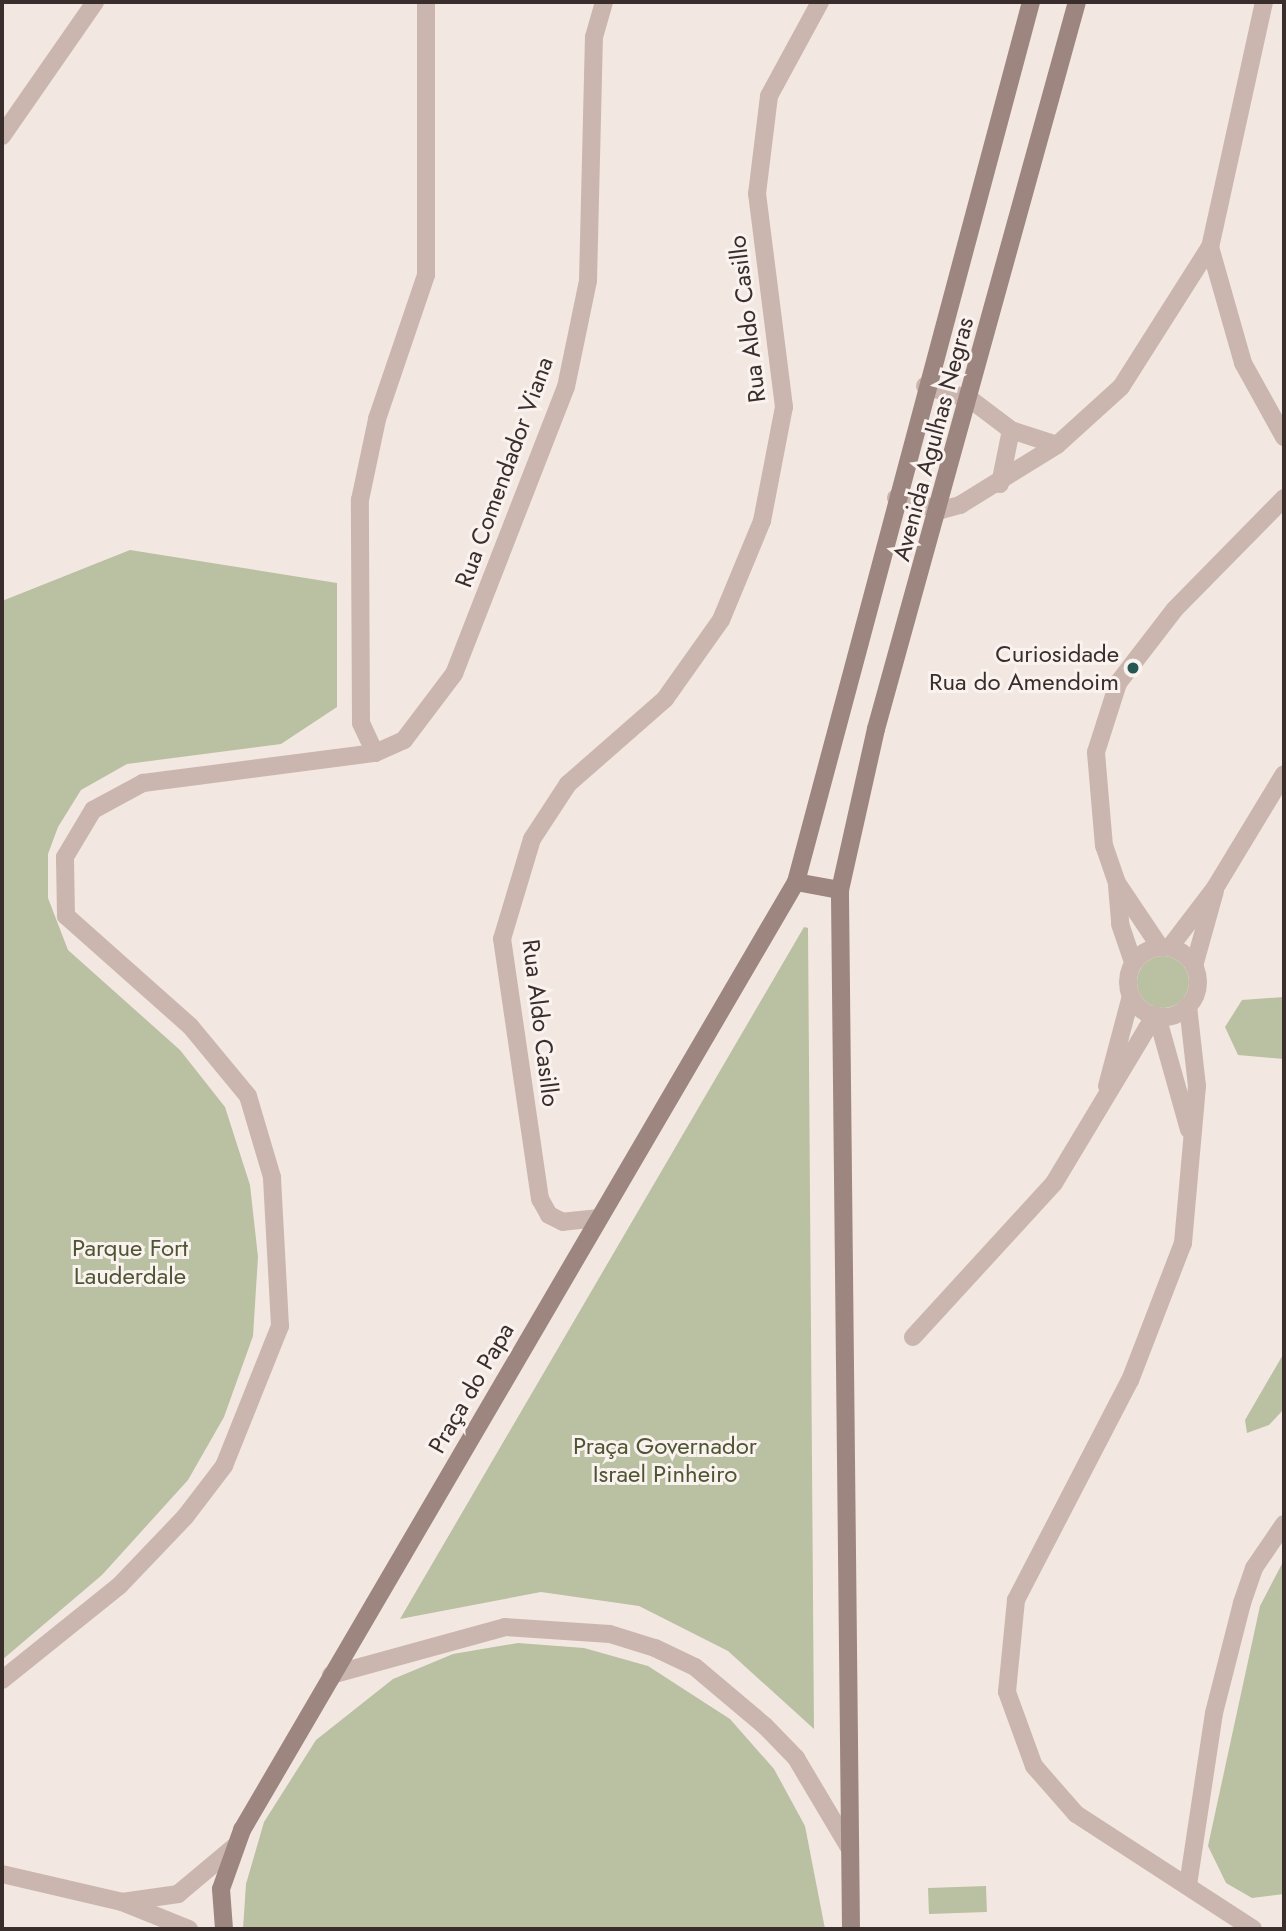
<!DOCTYPE html>
<html>
<head>
<meta charset="utf-8">
<style>
  body { margin:0 }
  #map { position:relative; width:1286px; height:1931px; overflow:hidden; background:#f2e8e1; font-family:Jost,sans-serif }
  div>[style] { position:absolute }
  .green>* { inset:0; background:#bac0a2; transform-origin:0 0 }
  .round { border-radius:50% }
  .street>* { height:18px; margin:-9px; padding:0 9px; transform-origin:9px; border-radius:9px; background:#cab6ae }
  .street>.ring { margin:-9px; padding:0; box-sizing:content-box; background:none; border:18px solid #cab6ae; border-radius:50% }
  .secondary>* { height:18px; margin:-9px; padding:0 9px; transform-origin:9px; border-radius:9px; background:#9d867f }
  .dots>* { width:19px; height:19px; translate:-50% -50%; box-sizing:border-box; border:4px solid #f9f2ee; border-radius:50% }
  span { translate:-50% -50%; white-space:nowrap; text-align:center; line-height:1.15; -webkit-text-stroke:6px #f9f2ee; paint-order:stroke }
  .street-label { font-size:24px; color:#392e2b }
  .poi-label { font-size:24px; color:#392e2b }
  .right { translate:-100% -50%; text-align:right }
  .park-label { font-size:24px; color:#4d5531 }
  .frame { position:absolute; inset:0; border:4px solid #392e2b; pointer-events:none }
</style>
</head>
<body>
<div id="map">
  <div class="green">
    <div style="clip-path:polygon(130px 550px,337px 583px,337px 707px,281px 744px,127px 764px,81px 790px,58px 827px,48px 854px,48px 898px,68px 950px,180px 1050px,225px 1107px,250px 1185px,258px 1257px,253px 1336px,224px 1417px,188px 1480px,102px 1575px,2px 1660px,2px 601px)"></div>
    <div style="clip-path:polygon(804px 927px,808px 928px,814px 1729px,728px 1651px,639px 1606px,541px 1592px,400px 1619px)"></div>
    <div class="round" style="left:1137px;top:956px;width:52px;height:52px"></div>
    <div style="clip-path:polygon(1284px 997px,1284px 1059px,1238px 1055px,1225px 1027px,1242px 1000px)"></div>
    <div style="clip-path:polygon(1284px 1353px,1284px 1409px,1269px 1425px,1247px 1433px,1245px 1420px)"></div>
    <div style="clip-path:polygon(1284px 1560px,1284px 1894px,1252px 1898px,1226px 1883px,1208px 1846px,1260px 1606px)"></div>
    <div style="clip-path:polygon(518px 1643px,584px 1648px,648px 1666px,730px 1719px,774px 1769px,805px 1826px,825px 1929px,243px 1929px,246px 1884px,264px 1822px,316px 1740px,393px 1679px,453px 1654px)"></div>
    <div style="left:986px;top:1886px;width:26px;height:58px;rotate:88deg"></div>
  </div>
  <div class="street">
    <div style="left:1264px;top:2px;width:251px;rotate:102.4deg"></div>
    <div style="left:1210px;top:247px;width:121px;rotate:74.1deg"></div>
    <div style="left:1243px;top:363px;width:85px;rotate:61deg"></div>
    <div style="left:2px;top:136px;width:163px;rotate:-55.2deg"></div>
    <div style="left:925px;top:386px;width:47px;rotate:16.1deg"></div>
    <div style="left:970px;top:399px;width:51px;rotate:37.1deg"></div>
    <div style="left:1011px;top:430px;width:48px;rotate:18.1deg"></div>
    <div style="left:1000px;top:484px;width:55px;rotate:-78.5deg"></div>
    <div style="left:896px;top:498px;width:47px;rotate:14.9deg"></div>
    <div style="left:941px;top:510px;width:20px;rotate:-15deg"></div>
    <div style="left:960px;top:505px;width:114px;rotate:-31.7deg"></div>
    <div style="left:1057px;top:445px;width:86px;rotate:-42.2deg"></div>
    <div style="left:1121px;top:387px;width:166px;rotate:-57.6deg"></div>
    <div style="left:375px;top:753px;width:33px;rotate:-115deg"></div>
    <div style="left:361px;top:723px;width:223px;rotate:-90.3deg"></div>
    <div style="left:360px;top:500px;width:83px;rotate:-78.1deg"></div>
    <div style="left:377px;top:419px;width:152px;rotate:-71.2deg"></div>
    <div style="left:426px;top:275px;width:273px;rotate:-90deg"></div>
    <div style="left:1117px;top:886px;width:38px;rotate:85deg"></div>
    <div style="left:1120px;top:924px;width:40px;rotate:71.1deg"></div>
    <div style="left:1160px;top:947px;width:77px;rotate:-123.9deg"></div>
    <div style="left:1117px;top:883px;width:39px;rotate:-109deg"></div>
    <div style="left:1104px;top:846px;width:94px;rotate:-94.9deg"></div>
    <div style="left:1096px;top:752px;width:72px;rotate:-72.3deg"></div>
    <div style="left:1118px;top:683px;width:93px;rotate:-52.4deg"></div>
    <div style="left:1175px;top:609px;width:156px;rotate:-45.5deg"></div>
    <div style="left:1170px;top:947px;width:74px;rotate:-52.7deg"></div>
    <div style="left:1215px;top:888px;width:133px;rotate:-58.8deg"></div>
    <div class="ring" style="left:1128px;top:947px;width:52px;height:52px"></div>
    <div style="left:1194px;top:966px;width:78px;rotate:-74.4deg"></div>
    <div style="left:1188px;top:1006px;width:81px;rotate:83.6deg"></div>
    <div style="left:1197px;top:1086px;width:158px;rotate:95.1deg"></div>
    <div style="left:1183px;top:1243px;width:147px;rotate:111.1deg"></div>
    <div style="left:1130px;top:1380px;width:248px;rotate:117.4deg"></div>
    <div style="left:1016px;top:1600px;width:92px;rotate:95.6deg"></div>
    <div style="left:1007px;top:1692px;width:79px;rotate:70deg"></div>
    <div style="left:1034px;top:1766px;width:64px;rotate:48.8deg"></div>
    <div style="left:1076px;top:1814px;width:211px;rotate:33deg"></div>
    <div style="left:1157px;top:1016px;width:118px;rotate:74.3deg"></div>
    <div style="left:1107px;top:1086px;width:93px;rotate:-75.1deg"></div>
    <div style="left:599px;top:1218px;width:36px;rotate:174deg"></div>
    <div style="left:563px;top:1222px;width:16px;rotate:-153deg"></div>
    <div style="left:549px;top:1215px;width:18px;rotate:-119deg"></div>
    <div style="left:540px;top:1199px;width:263px;rotate:-98.3deg"></div>
    <div style="left:502px;top:939px;width:104px;rotate:-73.3deg"></div>
    <div style="left:532px;top:839px;width:66px;rotate:-56.8deg"></div>
    <div style="left:568px;top:784px;width:129px;rotate:-41.2deg"></div>
    <div style="left:665px;top:699px;width:97px;rotate:-54.7deg"></div>
    <div style="left:721px;top:620px;width:107px;rotate:-67.5deg"></div>
    <div style="left:762px;top:521px;width:116px;rotate:-79.1deg"></div>
    <div style="left:784px;top:407px;width:215px;rotate:-97.2deg"></div>
    <div style="left:757px;top:194px;width:99px;rotate:-83deg"></div>
    <div style="left:769px;top:96px;width:107px;rotate:-61.5deg"></div>
    <div style="left:913px;top:1337px;width:209px;rotate:-47.5deg"></div>
    <div style="left:1054px;top:1183px;width:196px;rotate:-59deg"></div>
    <div style="left:331px;top:1675px;width:180px;rotate:-15.4deg"></div>
    <div style="left:505px;top:1627px;width:105px;rotate:3.8deg"></div>
    <div style="left:610px;top:1634px;width:47px;rotate:17.3deg"></div>
    <div style="left:655px;top:1648px;width:44px;rotate:25.4deg"></div>
    <div style="left:695px;top:1667px;width:92px;rotate:40.1deg"></div>
    <div style="left:765px;top:1726px;width:45px;rotate:45.9deg"></div>
    <div style="left:796px;top:1758px;width:106px;rotate:59.3deg"></div>
    <div style="left:2px;top:1680px;width:151px;rotate:-38.8deg"></div>
    <div style="left:120px;top:1585px;width:94px;rotate:-46.3deg"></div>
    <div style="left:185px;top:1517px;width:64px;rotate:-52.6deg"></div>
    <div style="left:224px;top:1466px;width:151px;rotate:-68.2deg"></div>
    <div style="left:280px;top:1326px;width:149px;rotate:-93.1deg"></div>
    <div style="left:272px;top:1177px;width:84px;rotate:-106.5deg"></div>
    <div style="left:248px;top:1096px;width:91px;rotate:-129.6deg"></div>
    <div style="left:190px;top:1026px;width:166px;rotate:-138.4deg"></div>
    <div style="left:66px;top:916px;width:59px;rotate:-91deg"></div>
    <div style="left:65px;top:857px;width:55px;rotate:-59.2deg"></div>
    <div style="left:93px;top:810px;width:57px;rotate:-28.4deg"></div>
    <div style="left:143px;top:783px;width:234px;rotate:-7.4deg"></div>
    <div style="left:375px;top:753px;width:32px;rotate:-24deg"></div>
    <div style="left:404px;top:740px;width:83px;rotate:-52.9deg"></div>
    <div style="left:454px;top:674px;width:308px;rotate:-68.7deg"></div>
    <div style="left:566px;top:387px;width:108px;rotate:-78.3deg"></div>
    <div style="left:588px;top:281px;width:244px;rotate:-88.6deg"></div>
    <div style="left:594px;top:37px;width:36px;rotate:-74deg"></div>
    <div style="left:2px;top:1874px;width:123px;rotate:13.1deg"></div>
    <div style="left:1188px;top:1885px;width:174px;rotate:-81.4deg"></div>
    <div style="left:1214px;top:1713px;width:114px;rotate:-75.7deg"></div>
    <div style="left:1242px;top:1603px;width:37px;rotate:-71deg"></div>
    <div style="left:1254px;top:1568px;width:53px;rotate:-55.7deg"></div>
    <div style="left:189px;top:1929px;width:72px;rotate:-158.1deg"></div>
    <div style="left:122px;top:1902px;width:57px;rotate:-8.1deg"></div>
    <div style="left:178px;top:1894px;width:73px;rotate:-40deg"></div>
  </div>
  <div class="secondary">
    <div style="left:796px;top:882px;width:45px;rotate:10.3deg"></div>
    <div style="left:224px;top:1929px;width:40px;rotate:-94.3deg"></div>
    <div style="left:221px;top:1889px;width:63px;rotate:-70.4deg"></div>
    <div style="left:242px;top:1830px;width:1098px;rotate:-59.7deg"></div>
    <div style="left:796px;top:882px;width:911px;rotate:-75.05deg"></div>
    <div style="left:851px;top:1929px;width:1039px;rotate:-90.61deg"></div>
    <div style="left:840px;top:890px;width:165px;rotate:-77.4deg"></div>
    <div style="left:876px;top:729px;width:754px;rotate:-74.55deg"></div>
  </div>
  <div class="dots">
    <div style="left:1133px;top:668px;background:#245754"></div>
  </div>
  <div class="street-label">
    <span style="left:747px;top:319px;rotate:-97deg">Rua Aldo Casillo</span>
    <span style="left:933px;top:439px;rotate:-75deg">Avenida Agulhas Negras</span>
    <span style="left:504px;top:472px;rotate:-70deg">Rua Comendador Viana</span>
    <span style="left:541px;top:1023px;rotate:83deg">Rua Aldo Casillo</span>
    <span style="left:471px;top:1388px;rotate:-60deg">Praça do Papa</span>
  </div>
  <div class="poi-label">
    <span class="right" style="left:1119px;top:668px">Curiosidade<br>Rua do Amendoim</span>
  </div>
  <div class="park-label">
    <span style="left:130px;top:1262px">Parque Fort<br>Lauderdale</span>
    <span style="left:665px;top:1460px">Praça Governador<br>Israel Pinheiro</span>
  </div>
  <div class="frame"></div>
</div>
</body>
</html>
